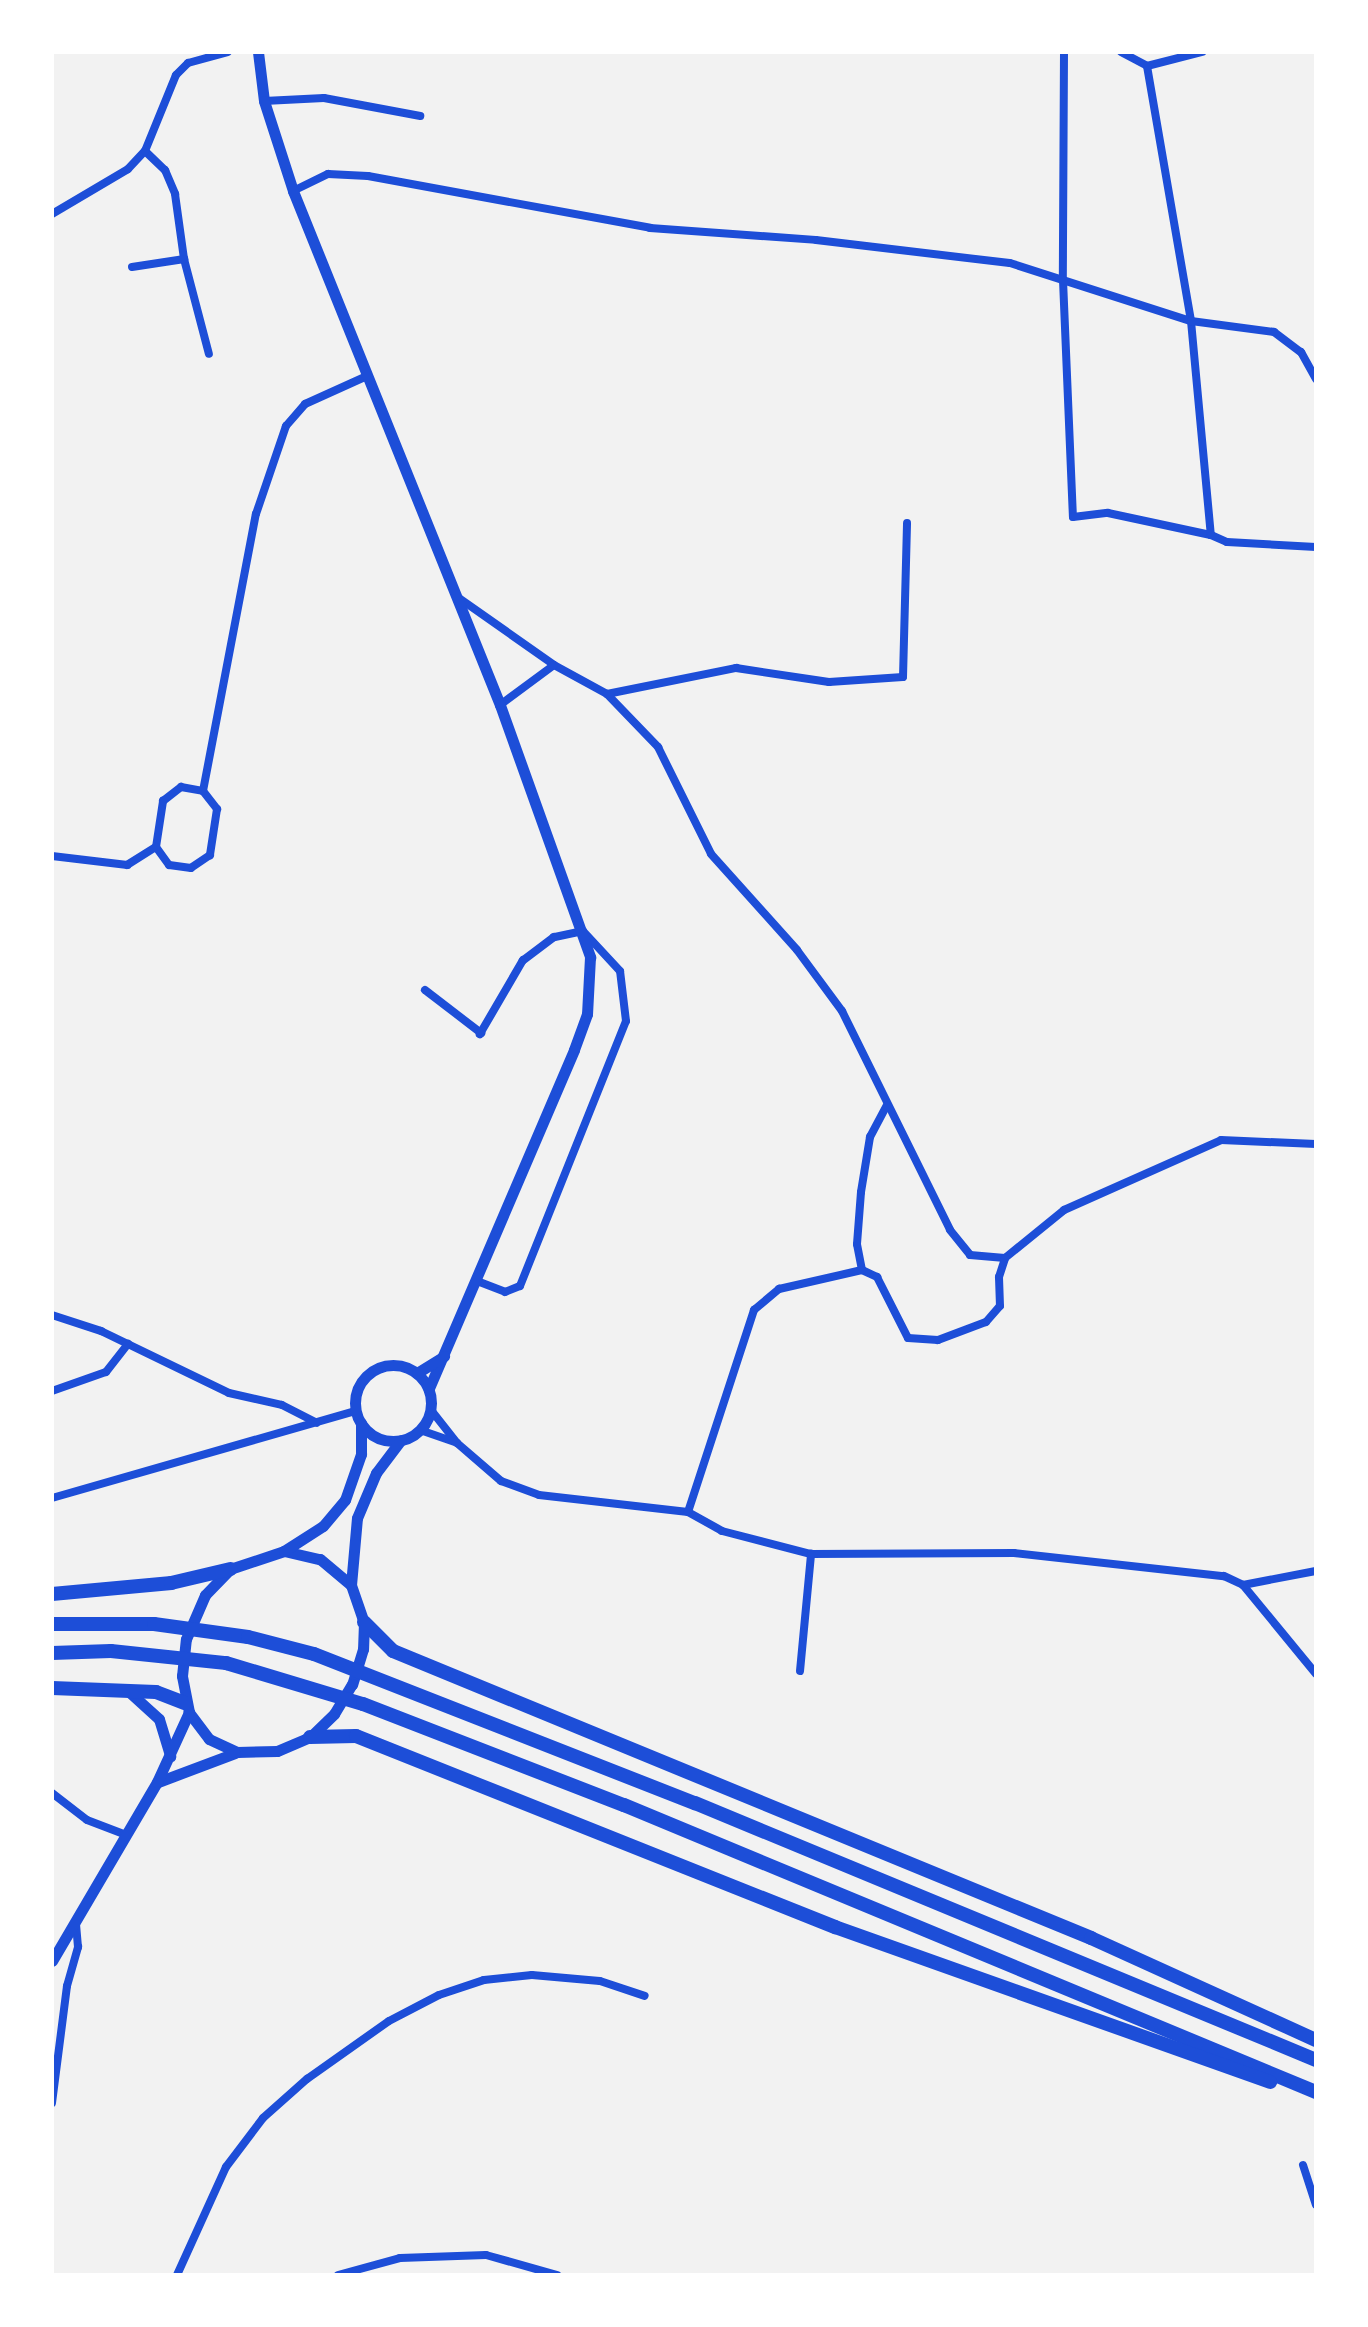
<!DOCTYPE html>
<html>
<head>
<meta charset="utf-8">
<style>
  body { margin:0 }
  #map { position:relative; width:1368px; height:2327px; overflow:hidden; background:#f2f2f2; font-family:Quicksand,sans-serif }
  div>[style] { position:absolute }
  .minor>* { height:8px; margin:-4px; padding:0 4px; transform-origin:4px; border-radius:4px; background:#1d4ed8 }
  .tertiary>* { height:11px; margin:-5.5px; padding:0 5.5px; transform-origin:5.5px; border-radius:5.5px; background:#1d4ed8 }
  .tertiary>.ring { margin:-5.5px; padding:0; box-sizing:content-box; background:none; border:11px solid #1d4ed8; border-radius:50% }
  .trunk>* { height:14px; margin:-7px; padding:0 7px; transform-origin:7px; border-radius:7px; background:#1d4ed8 }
  span { translate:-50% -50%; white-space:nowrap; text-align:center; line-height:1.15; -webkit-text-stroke:8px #fff; paint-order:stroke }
  .frame { position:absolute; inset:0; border:54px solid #fff; pointer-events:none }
</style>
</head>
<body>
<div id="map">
  <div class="minor">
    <div style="left:1064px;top:52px;width:228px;rotate:90.3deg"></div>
    <div style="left:1063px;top:280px;width:237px;rotate:87.6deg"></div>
    <div style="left:1073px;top:517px;width:35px;rotate:-7deg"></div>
    <div style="left:1108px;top:513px;width:105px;rotate:12.1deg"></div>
    <div style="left:1121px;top:52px;width:30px;rotate:28deg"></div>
    <div style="left:1147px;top:66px;width:57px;rotate:-14.3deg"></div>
    <div style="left:1147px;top:66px;width:259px;rotate:80.2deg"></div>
    <div style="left:1191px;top:321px;width:215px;rotate:84.7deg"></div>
    <div style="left:1211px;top:535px;width:17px;rotate:24deg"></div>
    <div style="left:1227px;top:542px;width:89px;rotate:3.2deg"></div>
    <div style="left:264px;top:101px;width:60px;rotate:-2.9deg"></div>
    <div style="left:324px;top:98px;width:98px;rotate:10.6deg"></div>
    <div style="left:145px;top:151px;width:28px;rotate:44deg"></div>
    <div style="left:165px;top:170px;width:26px;rotate:67deg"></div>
    <div style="left:175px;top:194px;width:66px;rotate:82.1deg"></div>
    <div style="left:184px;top:259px;width:98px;rotate:75.3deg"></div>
    <div style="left:293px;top:191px;width:39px;rotate:-26deg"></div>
    <div style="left:328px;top:174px;width:40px;rotate:2.9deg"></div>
    <div style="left:368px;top:176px;width:287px;rotate:10.4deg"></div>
    <div style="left:650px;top:228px;width:166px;rotate:4.1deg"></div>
    <div style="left:816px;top:240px;width:195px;rotate:6.8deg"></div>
    <div style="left:1010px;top:263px;width:190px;rotate:17.8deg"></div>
    <div style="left:1191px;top:321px;width:84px;rotate:7.5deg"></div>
    <div style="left:1274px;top:332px;width:34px;rotate:37deg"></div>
    <div style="left:1301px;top:352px;width:31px;rotate:61deg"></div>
    <div style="left:52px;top:214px;width:88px;rotate:-30.6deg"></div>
    <div style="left:128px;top:169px;width:25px;rotate:-47deg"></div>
    <div style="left:145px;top:151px;width:82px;rotate:-67.8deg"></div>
    <div style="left:176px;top:75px;width:17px;rotate:-45deg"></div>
    <div style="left:188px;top:63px;width:41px;rotate:-15.4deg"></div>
    <div style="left:132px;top:267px;width:53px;rotate:-8.7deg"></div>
    <div style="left:456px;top:596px;width:120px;rotate:35.1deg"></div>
    <div style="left:554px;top:665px;width:60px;rotate:28.7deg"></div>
    <div style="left:607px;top:694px;width:74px;rotate:46.1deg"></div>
    <div style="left:658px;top:747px;width:119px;rotate:63.6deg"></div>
    <div style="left:711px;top:854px;width:129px;rotate:48.1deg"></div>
    <div style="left:797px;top:950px;width:76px;rotate:53.6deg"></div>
    <div style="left:842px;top:1011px;width:244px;rotate:63.7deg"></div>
    <div style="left:950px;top:1230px;width:32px;rotate:51deg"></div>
    <div style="left:970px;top:1255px;width:35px;rotate:5deg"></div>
    <div style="left:1005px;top:1258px;width:76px;rotate:-39.1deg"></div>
    <div style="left:1064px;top:1210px;width:172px;rotate:-24deg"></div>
    <div style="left:1221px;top:1140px;width:95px;rotate:2.4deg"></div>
    <div style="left:607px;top:694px;width:132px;rotate:-11.4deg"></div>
    <div style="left:736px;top:668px;width:94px;rotate:8.6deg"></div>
    <div style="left:829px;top:682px;width:74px;rotate:-3.9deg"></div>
    <div style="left:903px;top:677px;width:154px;rotate:-88.5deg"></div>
    <div style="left:500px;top:705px;width:67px;rotate:-36.5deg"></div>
    <div style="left:181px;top:787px;width:22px;rotate:10deg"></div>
    <div style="left:203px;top:791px;width:23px;rotate:52deg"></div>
    <div style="left:217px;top:809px;width:47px;rotate:98.7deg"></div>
    <div style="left:210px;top:855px;width:23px;rotate:146deg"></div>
    <div style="left:191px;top:868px;width:22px;rotate:-172deg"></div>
    <div style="left:169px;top:865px;width:22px;rotate:-126deg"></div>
    <div style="left:156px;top:847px;width:47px;rotate:-81.3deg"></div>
    <div style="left:163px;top:801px;width:23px;rotate:-38deg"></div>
    <div style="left:203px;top:791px;width:282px;rotate:-79.2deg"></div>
    <div style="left:256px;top:514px;width:93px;rotate:-71.2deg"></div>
    <div style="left:286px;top:426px;width:29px;rotate:-49deg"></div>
    <div style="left:305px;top:404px;width:68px;rotate:-24.3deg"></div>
    <div style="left:52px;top:856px;width:76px;rotate:6.8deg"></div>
    <div style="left:127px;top:865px;width:34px;rotate:-32deg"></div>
    <div style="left:425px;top:990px;width:71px;rotate:37.5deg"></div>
    <div style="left:862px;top:1270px;width:17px;rotate:25deg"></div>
    <div style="left:877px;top:1277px;width:68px;rotate:63.1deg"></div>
    <div style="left:908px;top:1338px;width:30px;rotate:4deg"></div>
    <div style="left:938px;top:1340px;width:51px;rotate:-20.6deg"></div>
    <div style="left:986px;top:1322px;width:21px;rotate:-49deg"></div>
    <div style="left:1000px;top:1306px;width:29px;rotate:-92deg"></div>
    <div style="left:999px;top:1277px;width:20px;rotate:-72deg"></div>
    <div style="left:862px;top:1270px;width:26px;rotate:-101deg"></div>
    <div style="left:857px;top:1244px;width:52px;rotate:-85.6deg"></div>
    <div style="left:861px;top:1192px;width:56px;rotate:-80.7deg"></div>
    <div style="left:870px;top:1137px;width:36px;rotate:-62deg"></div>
    <div style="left:477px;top:1281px;width:30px;rotate:21deg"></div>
    <div style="left:505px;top:1292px;width:16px;rotate:-22deg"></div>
    <div style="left:520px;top:1286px;width:285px;rotate:-68.2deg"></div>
    <div style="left:626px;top:1021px;width:50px;rotate:-96.8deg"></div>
    <div style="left:620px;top:971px;width:54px;rotate:-132.8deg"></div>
    <div style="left:583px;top:931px;width:30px;rotate:168deg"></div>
    <div style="left:554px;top:937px;width:39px;rotate:143deg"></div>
    <div style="left:523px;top:960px;width:86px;rotate:120.2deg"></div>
    <div style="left:52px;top:1315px;width:52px;rotate:18.1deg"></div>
    <div style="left:101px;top:1331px;width:142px;rotate:25.8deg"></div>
    <div style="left:229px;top:1393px;width:54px;rotate:12.8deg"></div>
    <div style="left:282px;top:1405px;width:39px;rotate:27deg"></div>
    <div style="left:52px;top:1391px;width:57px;rotate:-19.4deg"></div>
    <div style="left:106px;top:1372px;width:36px;rotate:-52deg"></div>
    <div style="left:431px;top:1410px;width:42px;rotate:51.8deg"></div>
    <div style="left:457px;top:1443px;width:58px;rotate:40.8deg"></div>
    <div style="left:501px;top:1481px;width:40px;rotate:20.2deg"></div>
    <div style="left:539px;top:1495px;width:150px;rotate:6.5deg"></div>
    <div style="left:688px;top:1512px;width:39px;rotate:29deg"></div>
    <div style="left:722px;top:1531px;width:92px;rotate:14.5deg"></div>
    <div style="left:811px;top:1554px;width:203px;rotate:-0.3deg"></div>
    <div style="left:1014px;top:1553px;width:211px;rotate:6.3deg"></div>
    <div style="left:1224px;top:1576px;width:21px;rotate:25deg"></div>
    <div style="left:1243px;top:1585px;width:115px;rotate:50.6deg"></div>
    <div style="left:420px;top:1430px;width:39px;rotate:19deg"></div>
    <div style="left:52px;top:1498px;width:316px;rotate:-16deg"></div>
    <div style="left:688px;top:1512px;width:213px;rotate:-71.9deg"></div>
    <div style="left:754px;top:1310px;width:33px;rotate:-40deg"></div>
    <div style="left:779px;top:1289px;width:85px;rotate:-12.9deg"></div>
    <div style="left:1243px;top:1585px;width:74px;rotate:-10.9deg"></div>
    <div style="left:800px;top:1671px;width:118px;rotate:-84.6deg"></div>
    <div style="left:52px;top:1793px;width:44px;rotate:37.6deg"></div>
    <div style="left:87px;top:1820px;width:40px;rotate:21deg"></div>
    <div style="left:52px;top:2103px;width:118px;rotate:-82.7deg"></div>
    <div style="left:67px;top:1986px;width:41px;rotate:-74.2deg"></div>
    <div style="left:78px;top:1947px;width:25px;rotate:-95deg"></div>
    <div style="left:1303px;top:2165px;width:42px;rotate:72deg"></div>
    <div style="left:177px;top:2275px;width:119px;rotate:-65.6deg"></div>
    <div style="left:226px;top:2167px;width:61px;rotate:-52.9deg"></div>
    <div style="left:263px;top:2118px;width:59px;rotate:-41.6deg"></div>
    <div style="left:307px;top:2079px;width:100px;rotate:-35.3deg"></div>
    <div style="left:389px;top:2021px;width:56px;rotate:-27.5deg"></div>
    <div style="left:439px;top:1995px;width:47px;rotate:-18.4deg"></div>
    <div style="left:484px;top:1980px;width:48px;rotate:-5.9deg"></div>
    <div style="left:532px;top:1975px;width:68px;rotate:5deg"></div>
    <div style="left:600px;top:1981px;width:47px;rotate:18.4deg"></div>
    <div style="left:338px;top:2275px;width:64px;rotate:-15.3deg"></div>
    <div style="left:400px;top:2258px;width:86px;rotate:-2deg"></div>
    <div style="left:486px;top:2255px;width:74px;rotate:15.7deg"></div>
  </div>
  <div class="tertiary">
    <div style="left:258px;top:52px;width:49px;rotate:83deg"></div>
    <div style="left:264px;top:101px;width:95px;rotate:72.1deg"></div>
    <div style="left:293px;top:191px;width:554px;rotate:68.06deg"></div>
    <div style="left:500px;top:705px;width:268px;rotate:70.3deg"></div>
    <div style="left:590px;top:957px;width:57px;rotate:93deg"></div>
    <div style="left:587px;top:1014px;width:38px;rotate:110deg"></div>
    <div style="left:574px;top:1050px;width:369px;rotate:113.2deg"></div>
    <div class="ring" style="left:355px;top:1365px;width:65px;height:65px"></div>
    <div style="left:417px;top:1373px;width:32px;rotate:-32deg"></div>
    <div style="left:284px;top:1551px;width:37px;rotate:13deg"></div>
    <div style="left:320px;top:1559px;width:40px;rotate:40deg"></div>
    <div style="left:351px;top:1585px;width:39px;rotate:71deg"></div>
    <div style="left:364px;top:1622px;width:27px;rotate:92deg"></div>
    <div style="left:363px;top:1649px;width:37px;rotate:107deg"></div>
    <div style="left:352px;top:1684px;width:35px;rotate:121deg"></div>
    <div style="left:334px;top:1714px;width:33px;rotate:136deg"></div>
    <div style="left:310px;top:1737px;width:36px;rotate:157deg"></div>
    <div style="left:277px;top:1751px;width:40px;rotate:178.6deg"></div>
    <div style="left:237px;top:1752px;width:31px;rotate:-155deg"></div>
    <div style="left:209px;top:1739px;width:34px;rotate:-127deg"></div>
    <div style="left:189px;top:1712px;width:37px;rotate:-101deg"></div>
    <div style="left:182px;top:1676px;width:37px;rotate:-84deg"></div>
    <div style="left:186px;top:1639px;width:48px;rotate:-66.6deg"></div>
    <div style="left:205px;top:1595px;width:36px;rotate:-46deg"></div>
    <div style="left:230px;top:1569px;width:57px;rotate:-18.4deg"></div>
    <div style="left:284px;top:1551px;width:46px;rotate:-32.7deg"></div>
    <div style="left:323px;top:1526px;width:34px;rotate:-50deg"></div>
    <div style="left:345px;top:1500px;width:49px;rotate:-70.8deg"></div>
    <div style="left:361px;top:1454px;width:31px;rotate:-90deg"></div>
    <div style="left:351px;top:1585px;width:67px;rotate:-84.9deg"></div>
    <div style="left:357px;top:1518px;width:49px;rotate:-67.1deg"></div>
    <div style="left:376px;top:1473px;width:41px;rotate:-52.9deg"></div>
    <div style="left:127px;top:1690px;width:43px;rotate:42.2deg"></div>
    <div style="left:159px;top:1719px;width:39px;rotate:73deg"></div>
    <div style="left:158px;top:1782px;width:82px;rotate:-20.6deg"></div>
    <div style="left:52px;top:1961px;width:208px;rotate:-59.6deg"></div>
    <div style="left:157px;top:1782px;width:77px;rotate:-65.4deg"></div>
  </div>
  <div class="trunk">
    <div style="left:52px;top:1594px;width:120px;rotate:-5.3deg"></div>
    <div style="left:171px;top:1583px;width:61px;rotate:-13.3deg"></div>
    <div style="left:364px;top:1622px;width:41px;rotate:45deg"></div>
    <div style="left:393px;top:1651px;width:755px;rotate:22.35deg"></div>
    <div style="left:1091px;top:1938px;width:247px;rotate:24.4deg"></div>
    <div style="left:52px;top:1624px;width:102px"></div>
    <div style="left:154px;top:1624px;width:95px;rotate:7.9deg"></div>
    <div style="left:248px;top:1637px;width:68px;rotate:14.4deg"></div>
    <div style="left:314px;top:1654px;width:409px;rotate:21.4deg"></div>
    <div style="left:695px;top:1803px;width:672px;rotate:22.48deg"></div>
    <div style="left:52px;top:1653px;width:59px;rotate:-1.9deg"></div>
    <div style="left:111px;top:1651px;width:116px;rotate:6deg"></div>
    <div style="left:226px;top:1663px;width:143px;rotate:16.7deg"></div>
    <div style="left:363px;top:1704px;width:280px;rotate:21.2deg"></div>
    <div style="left:624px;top:1805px;width:749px;rotate:22.53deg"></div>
    <div style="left:52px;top:1688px;width:104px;rotate:2.2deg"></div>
    <div style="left:156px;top:1692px;width:31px;rotate:21deg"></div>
    <div style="left:310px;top:1737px;width:46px;rotate:-1.2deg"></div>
    <div style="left:356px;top:1736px;width:516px;rotate:21.74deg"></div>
    <div style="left:835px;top:1927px;width:462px;rotate:19.6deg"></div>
  </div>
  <div class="frame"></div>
</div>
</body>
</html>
